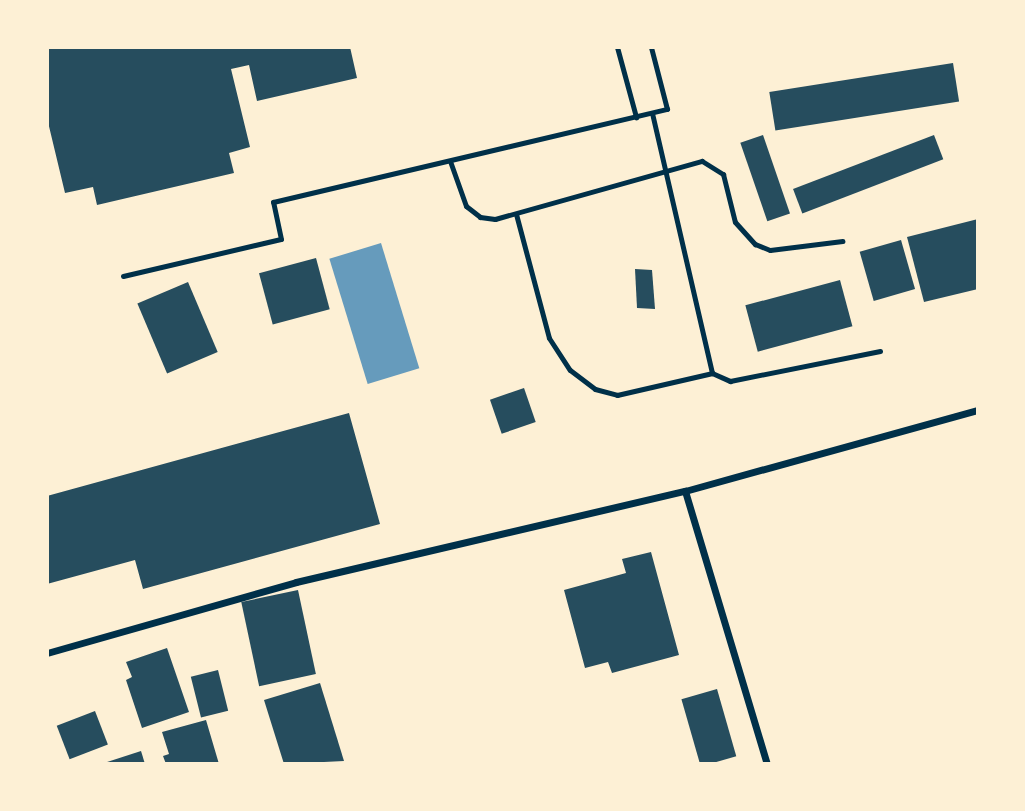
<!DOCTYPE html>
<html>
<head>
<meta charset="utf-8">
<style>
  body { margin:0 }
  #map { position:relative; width:1025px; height:811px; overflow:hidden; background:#fdf0d5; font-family:"Sofia Sans Condensed",sans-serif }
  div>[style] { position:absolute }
  .water>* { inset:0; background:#669bbc; transform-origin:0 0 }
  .building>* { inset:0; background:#264d5e; transform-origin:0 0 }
  .service>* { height:5px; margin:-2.5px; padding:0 2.5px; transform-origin:2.5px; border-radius:2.5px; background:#003049 }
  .minor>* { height:7px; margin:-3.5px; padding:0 3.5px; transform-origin:3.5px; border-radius:3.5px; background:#003049 }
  span { translate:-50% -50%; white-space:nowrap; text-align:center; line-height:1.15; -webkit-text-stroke:6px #fdf0d5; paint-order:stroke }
  .frame { position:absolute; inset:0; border:49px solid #fdf0d5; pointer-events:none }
</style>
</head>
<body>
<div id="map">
  <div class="water">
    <div style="left:381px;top:243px;width:131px;height:54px;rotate:73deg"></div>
  </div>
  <div class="building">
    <div style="clip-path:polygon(47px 47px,350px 47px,357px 78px,257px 101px,249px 65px,231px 69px,250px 147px,229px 153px,234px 173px,97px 205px,93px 187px,65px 193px,47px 118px)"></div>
    <div style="left:953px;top:63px;width:39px;height:186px;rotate:81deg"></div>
    <div style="left:763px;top:135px;width:83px;height:24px;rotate:71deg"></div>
    <div style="left:934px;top:135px;width:26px;height:151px;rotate:69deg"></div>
    <div style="clip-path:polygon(978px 219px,978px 289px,924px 302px,907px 237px)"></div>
    <div style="left:901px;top:240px;width:51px;height:43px;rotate:74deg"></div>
    <div style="left:316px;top:258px;width:53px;height:59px;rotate:75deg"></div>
    <div style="clip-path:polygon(635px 269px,652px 270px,655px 309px,637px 308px)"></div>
    <div style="left:840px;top:280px;width:48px;height:98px;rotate:75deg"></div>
    <div style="left:188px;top:282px;width:76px;height:55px;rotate:67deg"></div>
    <div style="left:524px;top:388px;width:36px;height:36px;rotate:71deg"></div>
    <div style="clip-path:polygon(349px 413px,380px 524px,143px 589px,135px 560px,47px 584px,47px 496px)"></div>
    <div style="clip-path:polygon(651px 552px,679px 655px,612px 673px,608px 662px,585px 668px,564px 590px,626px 573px,622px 559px)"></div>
    <div style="left:298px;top:590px;width:86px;height:58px;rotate:78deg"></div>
    <div style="clip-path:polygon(167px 648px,189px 712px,142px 728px,126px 680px,132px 677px,126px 662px)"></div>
    <div style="left:218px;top:670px;width:42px;height:28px;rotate:76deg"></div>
    <div style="clip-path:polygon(320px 683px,344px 761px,284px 764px,264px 700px)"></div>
    <div style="left:717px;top:689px;width:70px;height:37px;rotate:74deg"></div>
    <div style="left:95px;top:711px;width:36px;height:41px;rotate:69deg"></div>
    <div style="clip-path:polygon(206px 720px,219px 764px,166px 764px,163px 756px,169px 754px,162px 732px)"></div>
    <div style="clip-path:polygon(141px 751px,145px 764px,104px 764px,104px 763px)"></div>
  </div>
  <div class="service">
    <div style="left:617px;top:47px;width:73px;rotate:74.8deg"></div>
    <div style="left:652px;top:113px;width:267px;rotate:77deg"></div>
    <div style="left:712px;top:373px;width:20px;rotate:24deg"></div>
    <div style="left:730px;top:381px;width:153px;rotate:-11.3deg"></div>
    <div style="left:450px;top:161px;width:48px;rotate:70.4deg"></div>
    <div style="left:466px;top:206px;width:18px;rotate:38deg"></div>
    <div style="left:480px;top:217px;width:15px;rotate:8deg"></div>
    <div style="left:495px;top:219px;width:215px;rotate:-15.7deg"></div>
    <div style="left:702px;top:161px;width:25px;rotate:32deg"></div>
    <div style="left:723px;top:174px;width:49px;rotate:76deg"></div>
    <div style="left:735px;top:222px;width:30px;rotate:48deg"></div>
    <div style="left:755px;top:244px;width:16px;rotate:22deg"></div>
    <div style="left:770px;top:250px;width:73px;rotate:-7.1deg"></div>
    <div style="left:516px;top:214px;width:128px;rotate:75.1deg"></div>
    <div style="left:549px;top:338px;width:38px;rotate:57deg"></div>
    <div style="left:570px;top:370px;width:31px;rotate:37deg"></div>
    <div style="left:595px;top:389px;width:23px;rotate:15deg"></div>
    <div style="left:617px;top:395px;width:98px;rotate:-13deg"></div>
    <div style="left:123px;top:276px;width:162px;rotate:-13.2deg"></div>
    <div style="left:281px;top:239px;width:38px;rotate:-102deg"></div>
    <div style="left:273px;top:202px;width:405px;rotate:-13.3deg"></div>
    <div style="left:667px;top:109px;width:64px;rotate:-104.5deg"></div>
  </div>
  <div class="minor">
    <div style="left:685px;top:491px;width:285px;rotate:73.3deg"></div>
    <div style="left:47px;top:653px;width:259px;rotate:-15.9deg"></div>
    <div style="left:296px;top:582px;width:400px;rotate:-13.2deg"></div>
    <div style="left:685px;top:491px;width:304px;rotate:-15.5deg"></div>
  </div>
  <div class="frame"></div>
</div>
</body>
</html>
